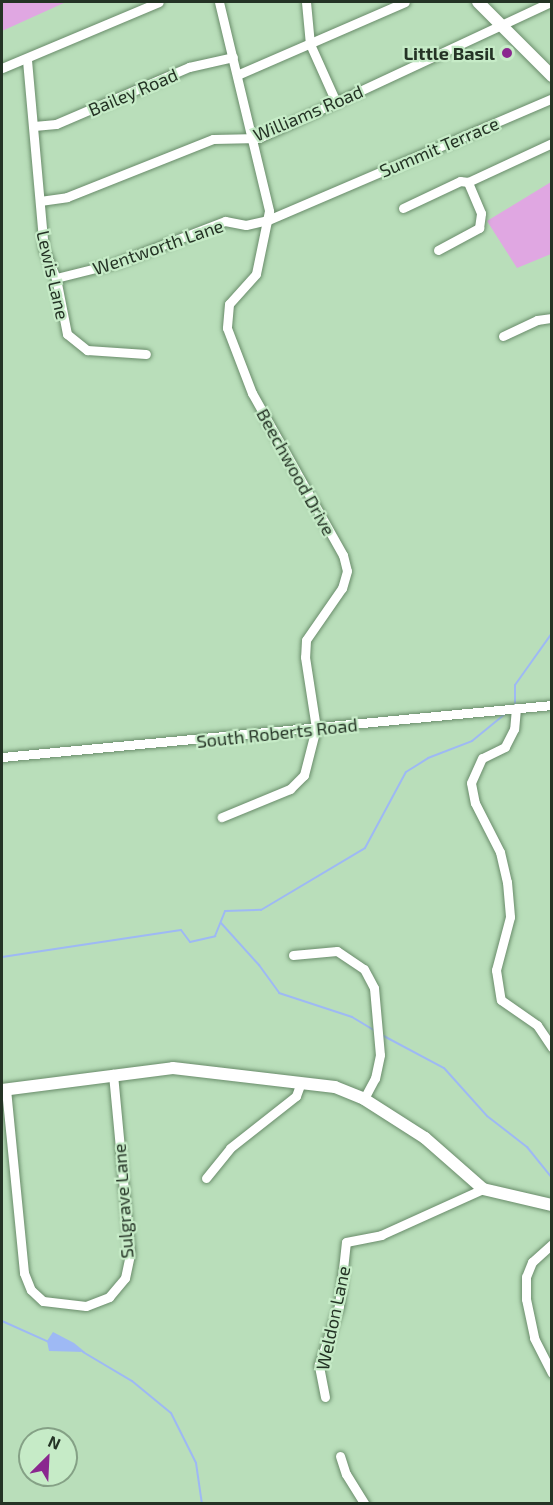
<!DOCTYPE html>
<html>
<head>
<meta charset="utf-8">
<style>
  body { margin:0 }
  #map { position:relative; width:553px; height:1505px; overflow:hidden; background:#b9deba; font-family:"Exo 2",sans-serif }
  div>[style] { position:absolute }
  .green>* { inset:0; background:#e0a7e2 }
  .water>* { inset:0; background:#9eb9f4 }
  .stream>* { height:2px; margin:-1px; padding:0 1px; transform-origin:1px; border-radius:1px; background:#9eb9f4 }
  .roads { filter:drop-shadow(0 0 2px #698c6a) drop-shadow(0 0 2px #698c6a) }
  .minor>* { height:9px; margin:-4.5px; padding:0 4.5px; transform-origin:4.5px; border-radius:4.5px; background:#fff }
  .major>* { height:12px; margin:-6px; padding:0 6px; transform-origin:6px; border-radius:6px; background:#fff }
  .dots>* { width:16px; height:16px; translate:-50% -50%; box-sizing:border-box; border:3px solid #c6ebc7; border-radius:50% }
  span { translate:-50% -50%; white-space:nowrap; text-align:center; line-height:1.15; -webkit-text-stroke:4.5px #c6ebc7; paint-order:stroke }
  .poi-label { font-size:18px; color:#243325; font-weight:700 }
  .right { translate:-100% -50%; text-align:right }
  .street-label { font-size:18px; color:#243325 }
  .frame { position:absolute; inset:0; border:3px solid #243325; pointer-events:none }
  .north { position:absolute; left:18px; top:1427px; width:60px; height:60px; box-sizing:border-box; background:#c6ebc7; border:2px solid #85a186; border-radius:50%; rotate:24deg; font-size:16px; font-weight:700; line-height:24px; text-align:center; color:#243325 }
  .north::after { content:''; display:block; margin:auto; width:21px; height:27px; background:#8a278f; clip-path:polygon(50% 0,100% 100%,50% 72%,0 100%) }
</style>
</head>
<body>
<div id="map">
  <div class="green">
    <div style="clip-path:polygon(2px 2px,66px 2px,2px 31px)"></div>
    <div style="clip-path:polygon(551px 182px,551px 254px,517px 268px,487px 221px)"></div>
  </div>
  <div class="water">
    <div style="clip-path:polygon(53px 1332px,74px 1343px,85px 1352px,49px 1351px,47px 1341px)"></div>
  </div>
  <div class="stream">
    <div style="left:515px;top:703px;width:18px;rotate:-90deg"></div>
    <div style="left:515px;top:685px;width:64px;rotate:-54.6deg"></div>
    <div style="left:221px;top:923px;width:57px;rotate:47.9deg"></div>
    <div style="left:259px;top:965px;width:34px;rotate:54deg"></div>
    <div style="left:279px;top:993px;width:77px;rotate:18.2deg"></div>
    <div style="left:352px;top:1017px;width:27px;rotate:31deg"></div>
    <div style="left:2px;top:957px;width:181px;rotate:-8.6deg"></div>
    <div style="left:181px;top:930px;width:15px;rotate:53deg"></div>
    <div style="left:190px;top:942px;width:26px;rotate:-13deg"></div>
    <div style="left:215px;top:936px;width:27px;rotate:-68deg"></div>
    <div style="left:225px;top:911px;width:36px;rotate:-2deg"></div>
    <div style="left:261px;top:910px;width:121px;rotate:-30.8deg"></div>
    <div style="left:365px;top:848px;width:86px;rotate:-61.7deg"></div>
    <div style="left:406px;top:772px;width:26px;rotate:-32deg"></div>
    <div style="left:428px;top:758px;width:47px;rotate:-21.1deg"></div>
    <div style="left:472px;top:741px;width:43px;rotate:-39.3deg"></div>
    <div style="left:380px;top:1034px;width:72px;rotate:28deg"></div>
    <div style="left:444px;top:1068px;width:64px;rotate:48.1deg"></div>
    <div style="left:487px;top:1116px;width:51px;rotate:37.8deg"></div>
    <div style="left:527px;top:1147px;width:40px;rotate:51deg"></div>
    <div style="left:2px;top:1321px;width:51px;rotate:24.1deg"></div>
    <div style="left:83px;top:1352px;width:57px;rotate:30.6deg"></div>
    <div style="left:132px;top:1381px;width:50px;rotate:39.4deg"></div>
    <div style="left:171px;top:1413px;width:56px;rotate:63.4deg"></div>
    <div style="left:196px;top:1463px;width:41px;rotate:81.7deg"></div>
  </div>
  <div class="roads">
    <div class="minor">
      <div style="left:219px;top:2px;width:215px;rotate:76.5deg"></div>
      <div style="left:269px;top:211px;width:64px;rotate:101.7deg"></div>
      <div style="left:256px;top:274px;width:40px;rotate:132deg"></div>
      <div style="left:229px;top:304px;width:24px;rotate:95deg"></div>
      <div style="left:227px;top:328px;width:70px;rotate:69deg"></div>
      <div style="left:252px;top:393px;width:186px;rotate:60.7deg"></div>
      <div style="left:343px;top:555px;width:16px;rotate:76deg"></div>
      <div style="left:347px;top:571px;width:18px;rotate:106deg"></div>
      <div style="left:342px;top:588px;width:63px;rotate:124.7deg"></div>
      <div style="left:306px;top:640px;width:17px;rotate:93deg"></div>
      <div style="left:305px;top:657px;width:72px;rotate:81.2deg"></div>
      <div style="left:316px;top:728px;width:49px;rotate:104.3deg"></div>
      <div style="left:304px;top:775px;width:20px;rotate:135deg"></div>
      <div style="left:290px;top:789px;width:74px;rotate:157.6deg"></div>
      <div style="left:306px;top:2px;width:42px;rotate:84.6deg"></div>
      <div style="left:310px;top:44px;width:64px;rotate:65.9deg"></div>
      <div style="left:27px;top:60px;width:190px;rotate:84.9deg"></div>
      <div style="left:44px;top:249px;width:31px;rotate:68deg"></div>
      <div style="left:56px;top:278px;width:57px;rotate:78.9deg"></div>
      <div style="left:67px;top:334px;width:26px;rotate:39deg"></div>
      <div style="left:87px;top:350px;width:59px;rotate:3.9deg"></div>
      <div style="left:2px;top:68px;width:170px;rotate:-22.8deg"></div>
      <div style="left:237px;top:75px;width:183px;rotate:-23.5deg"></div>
      <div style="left:34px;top:126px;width:22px;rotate:-5deg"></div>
      <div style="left:56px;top:124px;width:145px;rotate:-23.2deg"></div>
      <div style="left:189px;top:67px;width:45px;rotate:-12.8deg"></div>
      <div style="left:40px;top:201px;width:27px;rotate:-8deg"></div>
      <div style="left:67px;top:197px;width:157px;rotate:-21.7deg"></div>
      <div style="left:213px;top:139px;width:46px;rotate:-1.2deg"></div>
      <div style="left:259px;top:138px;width:322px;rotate:-25deg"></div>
      <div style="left:403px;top:208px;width:63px;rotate:-25.3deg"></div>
      <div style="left:460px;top:181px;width:8px;rotate:7deg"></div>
      <div style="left:438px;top:250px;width:47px;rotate:-28.2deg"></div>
      <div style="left:479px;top:228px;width:15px;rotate:-82deg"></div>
      <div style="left:481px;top:213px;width:34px;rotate:-113deg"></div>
      <div style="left:468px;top:182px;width:93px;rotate:-24.9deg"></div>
      <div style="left:56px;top:278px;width:62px;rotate:-14deg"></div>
      <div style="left:116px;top:263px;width:117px;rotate:-21.1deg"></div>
      <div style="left:225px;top:221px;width:21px;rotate:11deg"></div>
      <div style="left:246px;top:225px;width:23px;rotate:-13deg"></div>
      <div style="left:268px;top:220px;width:309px;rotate:-23.2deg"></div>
      <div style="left:503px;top:336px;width:38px;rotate:-25deg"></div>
      <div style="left:537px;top:320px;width:15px;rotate:-8deg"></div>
      <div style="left:516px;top:708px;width:21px;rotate:95deg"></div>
      <div style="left:514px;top:729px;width:20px;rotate:117deg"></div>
      <div style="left:505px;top:747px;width:25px;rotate:154deg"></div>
      <div style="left:482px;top:758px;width:27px;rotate:114deg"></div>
      <div style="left:471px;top:783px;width:20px;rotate:79deg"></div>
      <div style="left:475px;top:803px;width:55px;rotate:63deg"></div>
      <div style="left:500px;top:852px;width:31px;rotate:77deg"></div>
      <div style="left:507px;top:882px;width:35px;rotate:85deg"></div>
      <div style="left:510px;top:917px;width:55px;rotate:104.8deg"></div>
      <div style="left:496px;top:970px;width:30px;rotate:81deg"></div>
      <div style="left:501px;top:1000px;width:44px;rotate:34.8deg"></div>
      <div style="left:537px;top:1025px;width:27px;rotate:56deg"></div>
      <div style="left:2px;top:757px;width:552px;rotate:-5.4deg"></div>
      <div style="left:293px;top:955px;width:44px;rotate:-5.2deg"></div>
      <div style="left:337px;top:951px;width:32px;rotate:34deg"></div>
      <div style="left:364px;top:969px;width:21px;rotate:62deg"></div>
      <div style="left:374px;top:988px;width:67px;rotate:84.9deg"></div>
      <div style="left:380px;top:1055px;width:24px;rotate:102deg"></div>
      <div style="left:375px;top:1078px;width:24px;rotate:118deg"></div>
      <div style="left:6px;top:1089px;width:185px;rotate:84.4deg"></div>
      <div style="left:24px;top:1273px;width:18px;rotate:68deg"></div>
      <div style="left:31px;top:1290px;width:16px;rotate:43deg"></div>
      <div style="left:43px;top:1301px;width:43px;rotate:6.6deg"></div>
      <div style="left:86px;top:1306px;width:25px;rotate:-21deg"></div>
      <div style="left:109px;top:1297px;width:25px;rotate:-50deg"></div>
      <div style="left:125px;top:1278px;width:25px;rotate:-78deg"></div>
      <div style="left:130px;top:1254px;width:181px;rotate:-95.4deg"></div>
      <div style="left:206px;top:1178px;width:38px;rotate:-51deg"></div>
      <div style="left:230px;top:1148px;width:84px;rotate:-38.2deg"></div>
      <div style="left:296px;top:1096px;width:15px;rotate:-70deg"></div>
      <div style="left:552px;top:1244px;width:27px;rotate:138deg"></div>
      <div style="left:532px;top:1262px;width:16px;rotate:112deg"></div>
      <div style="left:526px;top:1277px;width:22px;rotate:90deg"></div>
      <div style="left:526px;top:1299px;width:40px;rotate:78deg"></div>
      <div style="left:534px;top:1338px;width:39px;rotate:63deg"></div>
      <div style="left:325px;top:1397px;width:33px;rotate:-101deg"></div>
      <div style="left:319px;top:1365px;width:62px;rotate:-71.3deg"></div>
      <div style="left:339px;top:1306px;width:64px;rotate:-83.8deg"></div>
      <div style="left:346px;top:1242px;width:36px;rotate:-11deg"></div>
      <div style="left:381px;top:1235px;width:112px;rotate:-24.3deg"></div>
      <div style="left:340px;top:1456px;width:19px;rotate:72deg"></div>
      <div style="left:346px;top:1474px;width:36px;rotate:58deg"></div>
    </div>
    <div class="major">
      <div style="left:478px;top:2px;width:105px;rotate:45deg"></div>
      <div style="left:2px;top:1090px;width:172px;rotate:-7.3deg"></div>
      <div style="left:173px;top:1068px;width:163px;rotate:6.7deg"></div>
      <div style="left:335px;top:1087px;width:31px;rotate:22deg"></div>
      <div style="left:364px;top:1099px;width:72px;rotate:32.6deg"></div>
      <div style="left:425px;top:1138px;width:77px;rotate:41.3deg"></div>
      <div style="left:483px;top:1189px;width:71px;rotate:13.1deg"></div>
    </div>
  </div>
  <div class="dots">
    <div style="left:507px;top:53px;background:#8a278f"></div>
  </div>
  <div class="poi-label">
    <span class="right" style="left:495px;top:53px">Little Basil</span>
  </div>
  <div class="street-label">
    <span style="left:133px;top:92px;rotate:-23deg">Bailey Road</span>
    <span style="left:308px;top:113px;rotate:-23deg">Williams Road</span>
    <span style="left:439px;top:147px;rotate:-23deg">Summit Terrace</span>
    <span style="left:158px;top:247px;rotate:-19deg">Wentworth Lane</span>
    <span style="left:53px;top:275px;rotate:77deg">Lewis Lane</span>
    <span style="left:296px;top:472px;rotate:61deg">Beechwood Drive</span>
    <span style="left:277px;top:733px;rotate:-6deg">South Roberts Road</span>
    <span style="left:123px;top:1201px;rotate:-94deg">Sulgrave Lane</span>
    <span style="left:333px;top:1318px;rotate:-78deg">Weldon Lane</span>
  </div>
  <div class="frame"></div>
  <div class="north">N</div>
</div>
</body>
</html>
